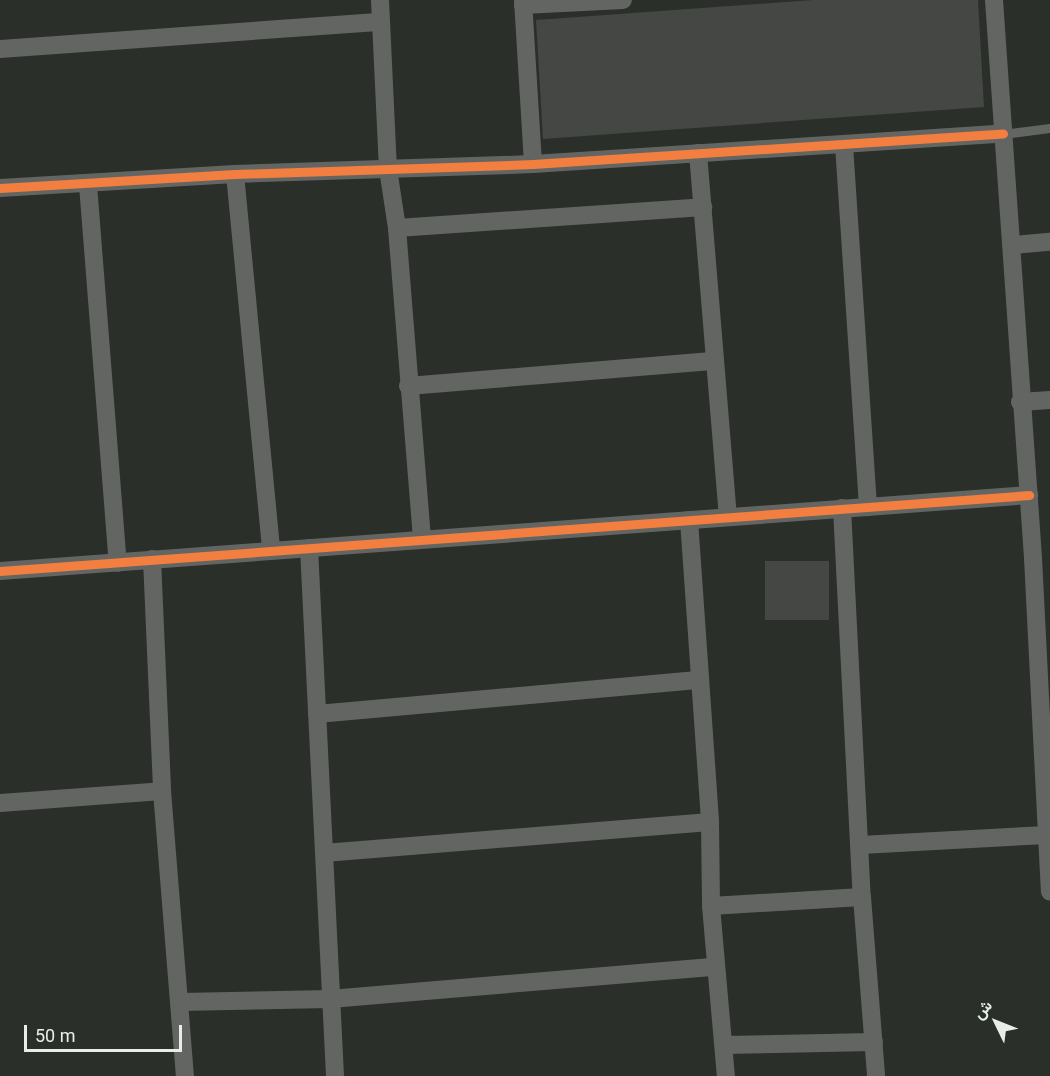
<!DOCTYPE html>
<html>
<head>
<meta charset="utf-8">
<style>
  body { margin:0 }
  #map { position:relative; width:1050px; height:1076px; overflow:hidden; background:#2a2f2a; font-family:Roboto,Vazirmatn,sans-serif }
  div>[style] { position:absolute }
  .building>* { inset:0; background:#444743; transform-origin:0 0 }
  .lane>* { height:9px; margin:-4.5px; padding:0 4.5px; transform-origin:4.5px; border-radius:4.5px; background:#636563 }
  .street>* { height:18px; margin:-9px; padding:0 9px; transform-origin:9px; border-radius:9px; background:#636563 }
  .cycleway>* { height:9px; margin:-4.5px; padding:0 4.5px; transform-origin:4.5px; border-radius:4.5px; background:#f27e40 }
  span { translate:-50% -50%; white-space:nowrap; text-align:center; line-height:1.15; -webkit-text-stroke:6px #293029; paint-order:stroke }
  .north { position:absolute; left:966px; top:992px; width:60px; height:60px; -webkit-text-stroke:4px #293029; paint-order:stroke; rotate:313deg; font-size:16px; font-weight:700; line-height:24px; text-align:center; color:#e8ede8 }
  .north::after { content:''; display:block; margin:auto; width:21px; height:27px; background:#e8ede8; clip-path:polygon(50% 0,100% 100%,50% 72%,0 100%) }
  .scale { position:absolute; left:24px; top:1025px; width:158px; height:27px; box-sizing:border-box; border:3px solid #e8ede8; border-top:0; padding-left:8px; font-size:18px; line-height:21px; white-space:nowrap; color:#e8ede8; -webkit-text-stroke:4px #293029; paint-order:stroke }
</style>
</head>
<body>
<div id="map">
  <div class="building">
    <div style="clip-path:polygon(813px 0,978px 0,984px 107px,543px 139px,536px 20px)"></div>
    <div style="left:829px;top:561px;width:59px;height:64px;rotate:90deg"></div>
  </div>
  <div class="lane">
    <div style="left:1003px;top:134px;width:47px;rotate:-7.3deg"></div>
  </div>
  <div class="street">
    <div style="left:380px;top:0;width:169px;rotate:87.3deg"></div>
    <div style="left:388px;top:169px;width:60px;rotate:81.3deg"></div>
    <div style="left:397px;top:228px;width:312px;rotate:85.4deg"></div>
    <div style="left:523px;top:0;width:164px;rotate:86.5deg"></div>
    <div style="left:994px;top:0;width:559px;rotate:86deg"></div>
    <div style="left:1033px;top:558px;width:334px;rotate:87.1deg"></div>
    <div style="left:523px;top:5px;width:100px;rotate:-2.9deg"></div>
    <div style="left:0;top:49px;width:382px;rotate:-4.1deg"></div>
    <div style="left:844px;top:145px;width:363px;rotate:86.2deg"></div>
    <div style="left:698px;top:153px;width:364px;rotate:85.3deg"></div>
    <div style="left:235px;top:174px;width:378px;rotate:84.5deg"></div>
    <div style="left:88px;top:185px;width:379px;rotate:85.5deg"></div>
    <div style="left:0;top:188px;width:235px;rotate:-3.4deg"></div>
    <div style="left:235px;top:174px;width:298px;rotate:-1.9deg"></div>
    <div style="left:533px;top:164px;width:471px;rotate:-3.7deg"></div>
    <div style="left:397px;top:228px;width:307px;rotate:-3.9deg"></div>
    <div style="left:1013px;top:245px;width:37px;rotate:-5deg"></div>
    <div style="left:408px;top:386px;width:308px;rotate:-4.7deg"></div>
    <div style="left:1020px;top:402px;width:30px;rotate:-4deg"></div>
    <div style="left:842px;top:508px;width:390px;rotate:87.1deg"></div>
    <div style="left:862px;top:897px;width:180px;rotate:85.5deg"></div>
    <div style="left:689px;top:520px;width:303px;rotate:86deg"></div>
    <div style="left:710px;top:822px;width:84px;rotate:89.3deg"></div>
    <div style="left:711px;top:906px;width:171px;rotate:85deg"></div>
    <div style="left:309px;top:548px;width:529px;rotate:87.18deg"></div>
    <div style="left:152px;top:559px;width:232px;rotate:87.5deg"></div>
    <div style="left:162px;top:791px;width:286px;rotate:85.4deg"></div>
    <div style="left:0;top:571px;width:1032px;rotate:-4.22deg"></div>
    <div style="left:317px;top:714px;width:382px;rotate:-5.1deg"></div>
    <div style="left:0;top:803px;width:162px;rotate:-4.2deg"></div>
    <div style="left:861px;top:845px;width:186px;rotate:-3.1deg"></div>
    <div style="left:324px;top:853px;width:387px;rotate:-4.6deg"></div>
    <div style="left:711px;top:906px;width:151px;rotate:-3.4deg"></div>
    <div style="left:180px;top:1002px;width:150px;rotate:-1.1deg"></div>
    <div style="left:330px;top:999px;width:386px;rotate:-4.8deg"></div>
    <div style="left:724px;top:1045px;width:150px;rotate:-1.1deg"></div>
  </div>
  <div class="cycleway">
    <div style="left:0;top:188px;width:235px;rotate:-3.4deg"></div>
    <div style="left:235px;top:174px;width:298px;rotate:-1.9deg"></div>
    <div style="left:533px;top:164px;width:471px;rotate:-3.7deg"></div>
    <div style="left:0;top:571px;width:1032px;rotate:-4.22deg"></div>
  </div>
  <div class="north">ش</div>
  <div class="scale">50 m</div>
</div>
</body>
</html>
